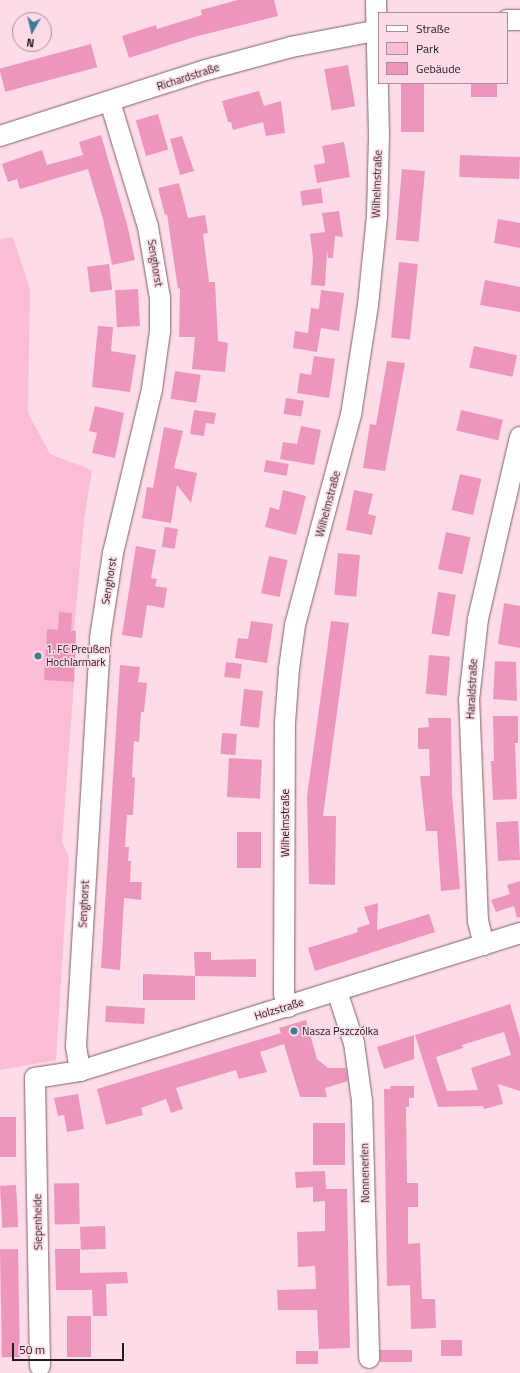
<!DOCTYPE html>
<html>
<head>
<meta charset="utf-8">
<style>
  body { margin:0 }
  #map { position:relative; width:520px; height:1373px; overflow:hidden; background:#fddbe8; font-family:"Titillium Web",sans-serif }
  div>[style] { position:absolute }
  .green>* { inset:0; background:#fabdd5 }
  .building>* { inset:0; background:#ed96bb; transform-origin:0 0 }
  .roads { filter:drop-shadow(0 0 1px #7e616c) drop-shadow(0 0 1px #7e616c) }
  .minor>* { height:20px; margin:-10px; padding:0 10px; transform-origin:10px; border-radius:10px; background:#fff }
  .dots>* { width:11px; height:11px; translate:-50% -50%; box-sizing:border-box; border:2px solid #fddbe8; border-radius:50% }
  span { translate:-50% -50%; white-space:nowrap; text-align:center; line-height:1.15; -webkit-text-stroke:3px #fddbe8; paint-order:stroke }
  .street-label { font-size:11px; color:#24191d }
  .poi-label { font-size:11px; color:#24191d }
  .left { translate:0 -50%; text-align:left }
  .legend { position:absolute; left:378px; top:12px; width:130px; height:72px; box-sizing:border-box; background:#fddbe8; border:1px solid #a68d97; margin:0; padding:5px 7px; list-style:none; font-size:12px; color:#24191d }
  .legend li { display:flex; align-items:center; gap:8px; height:20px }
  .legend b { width:20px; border:1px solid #a68d97 }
  .north { position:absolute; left:12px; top:12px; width:40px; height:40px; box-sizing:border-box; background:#fddbe8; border:1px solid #a68d97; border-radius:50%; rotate:188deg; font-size:11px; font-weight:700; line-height:16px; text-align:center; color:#24191d }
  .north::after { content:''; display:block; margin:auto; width:14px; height:18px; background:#3f7d92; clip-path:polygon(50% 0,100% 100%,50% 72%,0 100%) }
  .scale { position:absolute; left:12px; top:1343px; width:112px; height:18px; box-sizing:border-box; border:2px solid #24191d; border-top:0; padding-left:5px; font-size:12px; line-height:14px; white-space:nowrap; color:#24191d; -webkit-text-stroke:3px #fddbe8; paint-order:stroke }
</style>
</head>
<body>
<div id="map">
  <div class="green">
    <div style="clip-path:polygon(13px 237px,30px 289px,28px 413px,50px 454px,92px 470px,84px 520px,74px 630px,76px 631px,74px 682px,62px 842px,69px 856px,56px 1060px,0 1070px,0 239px)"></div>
  </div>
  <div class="building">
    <div style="clip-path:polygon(238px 0,274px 0,278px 16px,194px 37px,129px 58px,122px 36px,156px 25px,157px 29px,202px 15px,201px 10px)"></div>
    <div style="left:91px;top:44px;width:24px;height:95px;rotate:75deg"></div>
    <div style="left:348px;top:65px;width:42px;height:24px;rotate:80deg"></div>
    <div style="left:401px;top:83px;width:23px;height:49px"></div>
    <div style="left:471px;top:83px;width:26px;height:14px"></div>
    <div style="clip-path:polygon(259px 91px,264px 106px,281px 101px,285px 133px,266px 136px,263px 122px,233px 130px,231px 122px,228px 122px,222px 101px)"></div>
    <div style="left:158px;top:114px;width:37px;height:23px;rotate:74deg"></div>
    <div style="clip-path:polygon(101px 135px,127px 224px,135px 260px,112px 265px,103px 219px,88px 169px,20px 189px,17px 179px,8px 182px,2px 164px,42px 150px,47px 165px,83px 155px,79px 142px)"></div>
    <div style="clip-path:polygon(182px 136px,194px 171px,180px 175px,170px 139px)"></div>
    <div style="clip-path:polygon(344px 142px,350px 177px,317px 183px,314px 165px,325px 163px,322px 146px)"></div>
    <div style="left:460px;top:155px;width:60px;height:22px;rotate:2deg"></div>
    <div style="left:402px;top:169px;width:23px;height:71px;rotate:5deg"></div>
    <div style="clip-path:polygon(179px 183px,188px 218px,205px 215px,208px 233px,203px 234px,209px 282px,215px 282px,218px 341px,228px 343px,225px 372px,192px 369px,195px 337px,179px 337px,180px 288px,178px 289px,167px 214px,165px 215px,158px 188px)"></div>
    <div style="left:321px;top:188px;width:15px;height:21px;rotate:82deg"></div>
    <div style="clip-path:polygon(339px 211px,343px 237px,335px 236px,333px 258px,328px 258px,327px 251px,325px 286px,311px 285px,313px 258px,310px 234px,325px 232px,322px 213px)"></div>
    <div style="clip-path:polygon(498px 219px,520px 223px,520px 248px,494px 243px)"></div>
    <div style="left:399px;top:262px;width:19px;height:76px;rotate:6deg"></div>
    <div style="left:109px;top:264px;width:26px;height:22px;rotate:83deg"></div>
    <div style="clip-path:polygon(485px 280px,520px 287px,520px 312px,480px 305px)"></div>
    <div style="left:138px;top:289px;width:37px;height:23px;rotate:87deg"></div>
    <div style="clip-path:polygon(321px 290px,344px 293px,339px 331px,321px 328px,317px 352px,293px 348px,295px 331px,308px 333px,311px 308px,319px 309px)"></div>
    <div style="clip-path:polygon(98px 326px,113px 327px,111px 351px,136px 355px,130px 392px,92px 387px)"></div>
    <div style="left:474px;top:346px;width:44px;height:22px;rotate:12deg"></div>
    <div style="clip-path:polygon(314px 356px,335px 359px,329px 398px,297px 393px,300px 373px,311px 375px)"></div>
    <div style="clip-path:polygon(387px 361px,405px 363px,385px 471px,363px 468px,370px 424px,376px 425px)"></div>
    <div style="left:175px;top:371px;width:26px;height:28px;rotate:9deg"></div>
    <div style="left:286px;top:398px;width:18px;height:16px;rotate:9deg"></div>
    <div style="clip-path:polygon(95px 406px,124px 413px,115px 458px,92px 453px,97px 433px,89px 431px)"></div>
    <div style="clip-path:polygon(194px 410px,216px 413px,214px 424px,206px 423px,204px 436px,190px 434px)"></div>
    <div style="left:461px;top:410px;width:43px;height:21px;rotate:13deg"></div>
    <div style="clip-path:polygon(301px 426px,321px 430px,314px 465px,280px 459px,283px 442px,297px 444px)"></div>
    <div style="clip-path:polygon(164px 427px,183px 431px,174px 468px,197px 473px,191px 503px,177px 485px,171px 523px,142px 518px,147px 487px,153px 488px)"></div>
    <div style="left:266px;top:460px;width:23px;height:12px;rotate:10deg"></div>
    <div style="left:460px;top:474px;width:22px;height:37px;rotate:13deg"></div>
    <div style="clip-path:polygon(283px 490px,306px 496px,296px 535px,265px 527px,270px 507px,279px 510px)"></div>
    <div style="clip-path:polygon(354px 490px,373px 494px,368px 514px,376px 516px,372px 535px,346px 530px)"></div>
    <div style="left:165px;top:527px;width:13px;height:20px;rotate:9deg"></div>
    <div style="left:446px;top:532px;width:25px;height:38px;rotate:12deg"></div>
    <div style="clip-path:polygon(136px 546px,156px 550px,151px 578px,157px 579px,155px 586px,167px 588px,164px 608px,147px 605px,142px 638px,122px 635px)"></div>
    <div style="left:338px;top:553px;width:22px;height:42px;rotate:5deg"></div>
    <div style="left:269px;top:556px;width:19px;height:38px;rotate:12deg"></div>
    <div style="left:438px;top:592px;width:18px;height:42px;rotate:9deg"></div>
    <div style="clip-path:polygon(504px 603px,520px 606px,520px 648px,498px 644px)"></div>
    <div style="clip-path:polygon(59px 612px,72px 613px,71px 631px,76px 631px,74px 682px,44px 680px,47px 629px,58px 630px)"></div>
    <div style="clip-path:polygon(251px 621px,273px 624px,267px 663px,235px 658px,238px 638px,248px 639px)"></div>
    <div style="clip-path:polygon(331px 621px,349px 623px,323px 816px,336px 816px,335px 885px,309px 884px,307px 797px)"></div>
    <div style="left:429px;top:655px;width:21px;height:39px;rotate:5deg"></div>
    <div style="clip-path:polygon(495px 661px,516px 662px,517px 701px,493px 699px)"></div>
    <div style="left:226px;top:662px;width:16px;height:15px;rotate:7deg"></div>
    <div style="clip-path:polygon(120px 665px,140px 667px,138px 682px,147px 683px,144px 712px,141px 712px,139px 742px,134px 741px,132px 777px,135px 778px,133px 815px,127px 815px,125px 847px,129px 847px,128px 861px,131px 861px,130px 882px,142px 882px,141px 900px,124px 898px,120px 970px,101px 968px)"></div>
    <div style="left:244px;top:689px;width:19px;height:37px;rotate:6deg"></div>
    <div style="clip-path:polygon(493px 716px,518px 716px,518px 743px,515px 743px,517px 799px,493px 800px,491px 761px,494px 761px)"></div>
    <div style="clip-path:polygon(428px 718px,451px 718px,452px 794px,460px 889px,441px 891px,437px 831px,426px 831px,420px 776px,430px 776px,429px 749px,418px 749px,418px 728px,429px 727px)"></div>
    <div style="left:222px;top:733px;width:15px;height:21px;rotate:4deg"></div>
    <div style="left:229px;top:758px;width:33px;height:39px;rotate:3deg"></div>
    <div style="left:518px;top:821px;width:39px;height:22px;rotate:87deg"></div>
    <div style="left:261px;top:832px;width:36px;height:24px;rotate:90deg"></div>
    <div style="clip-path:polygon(520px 881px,520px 917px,517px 918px,514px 906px,496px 912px,491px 900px,510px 894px,507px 885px)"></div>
    <div style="clip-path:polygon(378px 903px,377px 930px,429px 914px,435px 932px,315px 971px,308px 948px,358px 932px,357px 928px,370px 924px,364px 907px)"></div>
    <div style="clip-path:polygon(194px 952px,211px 952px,211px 960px,256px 959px,256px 977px,195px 976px,195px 1000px,143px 1000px,143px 974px,195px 976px)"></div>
    <div style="clip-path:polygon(evenodd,510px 1004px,520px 1038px,520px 1091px,498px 1084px,503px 1104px,484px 1109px,483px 1106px,438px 1107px,415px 1035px,510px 1004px,504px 1032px,511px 1055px,471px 1068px,478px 1090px,447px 1091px,436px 1057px,463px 1048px,462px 1045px,504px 1032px)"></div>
    <div style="left:106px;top:1006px;width:39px;height:16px;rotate:3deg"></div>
    <div style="clip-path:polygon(306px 1020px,317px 1059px,328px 1068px,346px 1068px,348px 1081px,325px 1088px,327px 1097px,300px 1097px,284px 1044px,260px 1052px,267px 1072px,239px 1079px,236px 1070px,176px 1088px,183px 1109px,171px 1113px,166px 1099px,141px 1108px,143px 1115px,106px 1125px,97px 1089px,281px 1033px,279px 1028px)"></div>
    <div style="clip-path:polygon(414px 1035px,414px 1059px,384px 1069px,377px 1047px)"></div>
    <div style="clip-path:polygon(390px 1086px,414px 1086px,414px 1098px,409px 1098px,409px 1107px,406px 1107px,407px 1183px,418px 1183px,418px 1207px,408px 1207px,408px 1244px,420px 1243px,422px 1299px,435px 1299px,436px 1328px,411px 1329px,410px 1285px,387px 1286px,384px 1089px,391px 1089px)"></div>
    <div style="clip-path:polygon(78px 1094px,84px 1129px,67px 1132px,64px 1115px,58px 1116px,54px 1098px)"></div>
    <div style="left:0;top:1117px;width:16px;height:40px"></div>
    <div style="left:313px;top:1123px;width:32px;height:42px"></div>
    <div style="clip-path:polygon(325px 1171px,326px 1189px,347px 1189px,350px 1348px,319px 1349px,317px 1310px,278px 1310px,277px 1290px,316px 1289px,315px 1266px,298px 1267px,297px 1232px,325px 1231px,325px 1201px,313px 1202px,313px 1187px,296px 1188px,295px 1172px)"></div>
    <div style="left:79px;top:1183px;width:41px;height:25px;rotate:89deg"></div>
    <div style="left:16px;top:1185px;width:42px;height:16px;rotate:87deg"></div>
    <div style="left:105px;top:1226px;width:23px;height:25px;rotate:88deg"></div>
    <div style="left:18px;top:1249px;width:108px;height:18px;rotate:89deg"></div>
    <div style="clip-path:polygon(55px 1249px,80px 1249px,80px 1273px,127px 1272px,128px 1283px,106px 1284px,107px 1316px,93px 1316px,92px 1290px,56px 1290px)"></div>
    <div style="left:67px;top:1316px;width:24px;height:41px"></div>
    <div style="left:441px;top:1340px;width:21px;height:16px"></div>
    <div style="left:412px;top:1350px;width:12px;height:32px;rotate:90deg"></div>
    <div style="left:318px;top:1351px;width:13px;height:22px;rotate:90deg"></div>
  </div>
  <div class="roads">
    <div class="minor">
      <div style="left:507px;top:20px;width:13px"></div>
      <div style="left:0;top:136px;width:216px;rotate:-17.8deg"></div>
      <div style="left:206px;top:70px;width:88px;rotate:-15.1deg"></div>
      <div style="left:291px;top:47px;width:90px;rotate:-10.9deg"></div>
      <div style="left:484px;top:945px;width:25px;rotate:-104deg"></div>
      <div style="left:478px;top:921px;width:221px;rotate:-92.3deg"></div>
      <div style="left:469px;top:700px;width:81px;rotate:-83.7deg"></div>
      <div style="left:478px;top:619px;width:187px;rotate:-77deg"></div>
      <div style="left:337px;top:991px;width:55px;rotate:71.9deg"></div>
      <div style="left:354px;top:1043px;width:59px;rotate:82.1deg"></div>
      <div style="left:362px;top:1101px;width:257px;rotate:88.4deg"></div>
      <div style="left:288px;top:1007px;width:14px;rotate:-107deg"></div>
      <div style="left:284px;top:994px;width:271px;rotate:-89.8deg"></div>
      <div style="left:285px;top:723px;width:54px;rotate:-85.8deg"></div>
      <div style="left:289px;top:669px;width:44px;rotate:-82.2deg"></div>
      <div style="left:295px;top:625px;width:217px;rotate:-75.1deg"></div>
      <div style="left:351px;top:415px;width:111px;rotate:-81.2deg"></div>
      <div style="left:368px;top:305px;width:89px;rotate:-84.2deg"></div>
      <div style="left:377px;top:216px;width:80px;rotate:-88.6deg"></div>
      <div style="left:379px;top:136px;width:136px;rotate:-91.3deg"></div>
      <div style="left:80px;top:1071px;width:25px;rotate:-99deg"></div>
      <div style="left:76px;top:1046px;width:409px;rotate:-86.6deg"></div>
      <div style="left:100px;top:638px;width:86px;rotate:-81.3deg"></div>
      <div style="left:113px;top:553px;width:169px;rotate:-76.6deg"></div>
      <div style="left:152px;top:389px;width:59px;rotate:-82.1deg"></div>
      <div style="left:160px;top:331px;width:33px;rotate:-90deg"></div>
      <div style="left:160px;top:298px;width:72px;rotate:-99.6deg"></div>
      <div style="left:148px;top:227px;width:131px;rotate:-106.9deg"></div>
      <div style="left:40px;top:1366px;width:288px;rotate:-91deg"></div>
      <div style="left:35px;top:1078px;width:46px;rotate:-8.8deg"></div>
      <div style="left:80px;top:1071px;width:461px;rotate:-17.4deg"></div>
    </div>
  </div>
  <div class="dots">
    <div style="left:38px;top:656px;background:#3f7d92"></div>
    <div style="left:294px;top:1031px;background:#3f7d92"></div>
  </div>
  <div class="street-label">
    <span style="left:188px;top:77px;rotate:-18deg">Richardstraße</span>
    <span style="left:377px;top:184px;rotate:-88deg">Wilhelmstraße</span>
    <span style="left:155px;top:263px;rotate:81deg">Senghorst</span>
    <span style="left:328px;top:504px;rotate:-75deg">Wilhelmstraße</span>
    <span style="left:109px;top:581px;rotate:-81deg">Senghorst</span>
    <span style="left:472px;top:689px;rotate:-87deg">Haraldstraße</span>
    <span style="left:285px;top:823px;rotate:-90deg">Wilhelmstraße</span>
    <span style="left:84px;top:904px;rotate:-87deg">Senghorst</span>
    <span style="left:279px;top:1009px;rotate:-17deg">Holzstraße</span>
    <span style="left:365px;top:1173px;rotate:-91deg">Nonnenerlen</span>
    <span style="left:38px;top:1222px;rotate:-91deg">Siepenheide</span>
  </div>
  <div class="poi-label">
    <span class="left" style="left:46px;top:656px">1. FC Preußen<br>Hochlarmark</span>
    <span class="left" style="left:302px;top:1031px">Nasza Pszczólka</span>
  </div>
  <ul class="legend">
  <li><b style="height:5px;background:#fff"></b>Straße</li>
  <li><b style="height:11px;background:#fabdd5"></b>Park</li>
  <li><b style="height:11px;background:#ed96bb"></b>Gebäude</li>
  </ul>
  <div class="north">N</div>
  <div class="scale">50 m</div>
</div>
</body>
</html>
